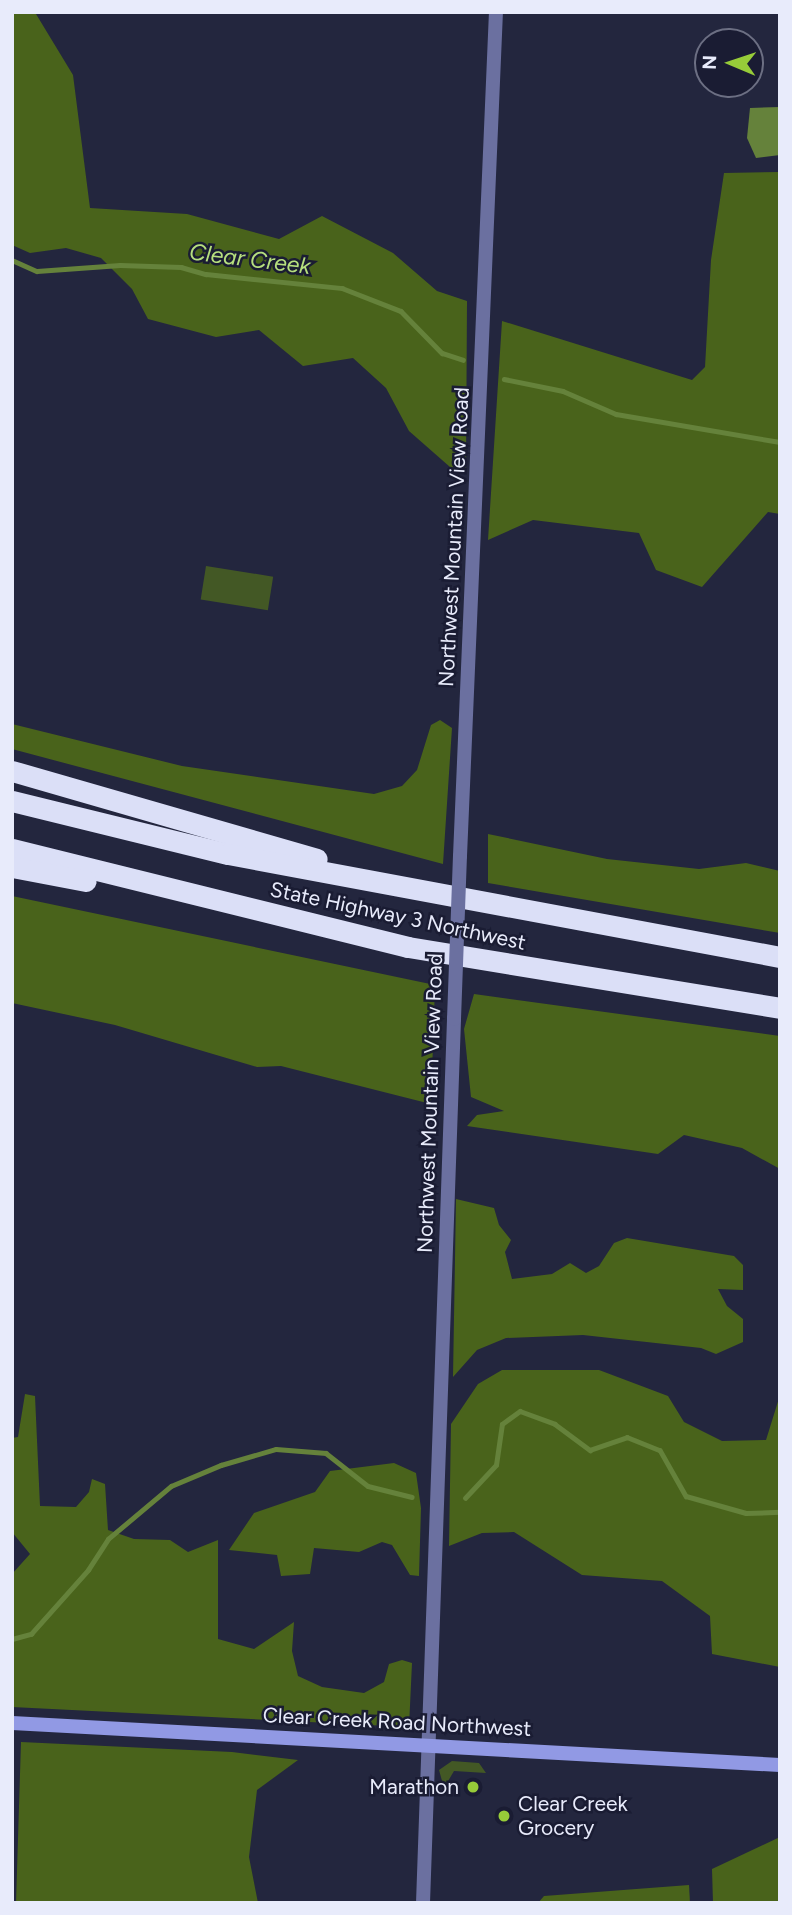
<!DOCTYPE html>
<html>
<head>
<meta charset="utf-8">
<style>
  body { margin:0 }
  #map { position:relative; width:792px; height:1915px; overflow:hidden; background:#23263e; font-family:Figtree,sans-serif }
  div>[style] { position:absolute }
  .green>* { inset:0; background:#435825; transform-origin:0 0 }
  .forest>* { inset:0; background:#49631b }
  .water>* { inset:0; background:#65823b }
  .stream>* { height:4.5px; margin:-2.25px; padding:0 2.25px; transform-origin:2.25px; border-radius:2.25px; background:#65823b }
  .minor>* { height:14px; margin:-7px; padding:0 7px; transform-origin:7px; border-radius:7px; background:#6b70a0 }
  .tertiary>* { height:14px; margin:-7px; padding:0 7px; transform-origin:7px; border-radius:7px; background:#6b70a0 }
  .secondary>* { height:14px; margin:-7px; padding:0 7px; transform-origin:7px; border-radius:7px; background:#9199e4 }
  .motorway>* { height:21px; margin:-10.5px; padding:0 10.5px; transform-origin:10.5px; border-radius:10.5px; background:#dbdff7 }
  .minor-bridge>* { height:14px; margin:-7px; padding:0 7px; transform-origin:7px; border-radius:7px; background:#6b70a0 }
  .dots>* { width:19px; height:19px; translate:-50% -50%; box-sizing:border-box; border:4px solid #1a1c33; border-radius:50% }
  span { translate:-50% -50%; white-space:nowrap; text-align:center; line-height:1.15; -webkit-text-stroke:5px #1a1c33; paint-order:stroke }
  .street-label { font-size:21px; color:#e8ebfb }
  .poi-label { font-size:21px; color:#e8ebfb }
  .right { translate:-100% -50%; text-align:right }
  .left { translate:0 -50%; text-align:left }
  .water-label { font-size:23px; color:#b6df7e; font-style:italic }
  .frame { position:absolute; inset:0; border:14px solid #e8ebfb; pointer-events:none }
  .north { position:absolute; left:694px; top:28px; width:70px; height:70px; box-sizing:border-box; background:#1a1c33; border:2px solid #6c6f83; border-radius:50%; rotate:272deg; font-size:19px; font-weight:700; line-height:28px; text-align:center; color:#e8ebfb }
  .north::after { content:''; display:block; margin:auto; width:24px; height:32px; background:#97cc39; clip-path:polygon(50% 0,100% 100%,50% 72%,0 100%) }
</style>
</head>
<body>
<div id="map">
  <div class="green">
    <div style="left:206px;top:566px;width:68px;height:34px;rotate:9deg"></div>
    <div style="clip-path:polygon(452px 1761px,479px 1763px,486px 1773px,454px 1771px,444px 1788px,439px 1770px)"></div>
  </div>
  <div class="forest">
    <div style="clip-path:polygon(12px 12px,36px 14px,73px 75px,90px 208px,187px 214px,279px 239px,322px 216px,393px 253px,437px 291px,467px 301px,466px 470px,450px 467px,409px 431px,386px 388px,353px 358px,303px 366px,259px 330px,216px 337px,148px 319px,132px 289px,101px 258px,66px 248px,30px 253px,12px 245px)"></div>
    <div style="clip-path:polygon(780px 172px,780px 514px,768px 512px,702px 587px,656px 570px,639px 533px,533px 520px,488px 540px,502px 321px,692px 380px,705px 367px,711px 260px,724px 173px)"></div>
    <div style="clip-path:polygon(440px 720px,452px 728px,443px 864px,12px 749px,12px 724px,182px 766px,374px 794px,402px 786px,417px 770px,431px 725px)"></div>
    <div style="clip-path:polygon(488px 834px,607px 859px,699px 869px,746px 863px,780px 871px,780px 933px,488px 883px)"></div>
    <div style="clip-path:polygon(12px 896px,435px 985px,431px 1104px,281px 1066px,257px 1067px,115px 1025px,12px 1003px)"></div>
    <div style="clip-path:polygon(474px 994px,780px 1036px,780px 1169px,742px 1148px,684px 1135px,658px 1154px,467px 1126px,477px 1115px,504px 1111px,471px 1097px,464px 1029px)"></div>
    <div style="clip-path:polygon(456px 1199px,494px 1208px,499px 1225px,511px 1240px,505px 1252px,512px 1279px,552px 1274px,570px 1263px,586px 1273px,599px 1266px,614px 1243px,627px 1238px,734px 1256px,743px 1265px,743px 1290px,718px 1289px,727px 1306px,743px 1319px,743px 1342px,716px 1354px,701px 1348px,583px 1335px,506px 1338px,477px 1350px,453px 1377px)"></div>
    <div style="clip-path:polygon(502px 1370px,599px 1370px,668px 1396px,684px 1422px,722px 1441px,766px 1440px,780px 1395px,780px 1667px,712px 1654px,710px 1616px,662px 1581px,582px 1575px,514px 1532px,482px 1533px,449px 1546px,451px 1424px,478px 1384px)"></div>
    <div style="clip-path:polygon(25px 1394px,35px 1396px,40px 1506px,76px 1507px,89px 1492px,92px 1479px,105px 1484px,108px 1530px,134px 1539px,170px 1540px,188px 1552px,218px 1540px,218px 1639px,254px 1649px,294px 1622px,292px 1651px,298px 1676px,322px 1687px,364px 1693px,384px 1682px,389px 1664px,402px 1660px,412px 1663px,409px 1727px,12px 1707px,12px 1574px,30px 1554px,12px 1532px,12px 1438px,18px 1437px)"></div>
    <div style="clip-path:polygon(394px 1463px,416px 1473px,421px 1508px,419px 1576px,410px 1575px,392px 1545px,382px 1542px,359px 1552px,314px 1548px,310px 1574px,281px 1576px,277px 1555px,229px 1550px,254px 1513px,315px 1492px,330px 1471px)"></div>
    <div style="clip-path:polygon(21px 1742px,232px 1752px,298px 1760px,257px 1790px,249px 1857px,258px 1903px,16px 1903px)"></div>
    <div style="clip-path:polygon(780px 1837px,780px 1903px,713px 1903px,712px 1869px)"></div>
    <div style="clip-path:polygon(689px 1885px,690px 1903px,538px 1903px,544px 1896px)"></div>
  </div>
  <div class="water">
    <div style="clip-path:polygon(780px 107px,780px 155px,756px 158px,747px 138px,750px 108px)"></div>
  </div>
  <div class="stream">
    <div style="left:12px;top:260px;width:27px;rotate:24deg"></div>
    <div style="left:37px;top:271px;width:83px;rotate:-4.1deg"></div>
    <div style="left:120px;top:265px;width:61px;rotate:1.9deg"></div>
    <div style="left:181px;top:267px;width:26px;rotate:16deg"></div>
    <div style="left:206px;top:274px;width:137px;rotate:5.9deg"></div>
    <div style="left:342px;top:288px;width:63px;rotate:21.3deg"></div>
    <div style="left:401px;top:311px;width:59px;rotate:45.7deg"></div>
    <div style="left:442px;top:353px;width:22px;rotate:18deg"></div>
    <div style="left:504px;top:379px;width:60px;rotate:11.5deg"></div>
    <div style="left:563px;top:391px;width:58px;rotate:23.5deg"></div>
    <div style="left:616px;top:414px;width:166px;rotate:9.7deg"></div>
    <div style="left:465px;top:1498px;width:45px;rotate:-46.8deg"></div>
    <div style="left:496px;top:1465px;width:41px;rotate:-81.7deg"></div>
    <div style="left:502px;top:1424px;width:22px;rotate:-36deg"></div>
    <div style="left:520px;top:1411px;width:37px;rotate:20deg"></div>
    <div style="left:555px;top:1424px;width:44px;rotate:36.6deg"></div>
    <div style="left:590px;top:1450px;width:39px;rotate:-19deg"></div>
    <div style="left:627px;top:1437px;width:35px;rotate:22deg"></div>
    <div style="left:660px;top:1450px;width:53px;rotate:60.5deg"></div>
    <div style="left:686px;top:1496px;width:62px;rotate:15.8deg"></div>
    <div style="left:746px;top:1513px;width:34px;rotate:-2deg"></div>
    <div style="left:12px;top:1639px;width:20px;rotate:-15deg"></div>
    <div style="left:31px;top:1634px;width:86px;rotate:-48.3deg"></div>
    <div style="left:88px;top:1570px;width:37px;rotate:-57deg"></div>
    <div style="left:108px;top:1539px;width:82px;rotate:-40.1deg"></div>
    <div style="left:171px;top:1486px;width:54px;rotate:-22.8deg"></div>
    <div style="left:221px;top:1465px;width:57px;rotate:-16.2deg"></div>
    <div style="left:276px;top:1449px;width:50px;rotate:4.6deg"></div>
    <div style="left:326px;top:1453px;width:53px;rotate:38.2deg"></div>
    <div style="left:368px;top:1486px;width:45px;rotate:14deg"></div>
  </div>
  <div class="minor">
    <div style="left:423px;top:1903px;width:885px;rotate:-87.99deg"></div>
  </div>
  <div class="tertiary">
    <div style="left:460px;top:856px;width:845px;rotate:-87.56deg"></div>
  </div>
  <div class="secondary">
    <div style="left:12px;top:1723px;width:769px;rotate:3.13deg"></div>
  </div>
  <div class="motorway">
    <div style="left:12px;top:771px;width:317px;rotate:16.1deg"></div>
    <div style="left:12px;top:801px;width:222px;rotate:13.8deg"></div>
    <div style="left:228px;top:854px;width:562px;rotate:10.57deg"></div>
    <div style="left:12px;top:849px;width:408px;rotate:13.9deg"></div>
    <div style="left:408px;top:947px;width:377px;rotate:9.3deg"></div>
    <div style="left:12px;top:867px;width:75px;rotate:10.7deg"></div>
  </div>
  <div class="minor-bridge">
    <div style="left:454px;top:1019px;width:163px;rotate:-87.9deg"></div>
  </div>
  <div class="dots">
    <div style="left:473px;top:1787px;background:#97cc39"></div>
    <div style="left:504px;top:1816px;background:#97cc39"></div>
  </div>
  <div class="street-label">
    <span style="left:454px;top:537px;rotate:-87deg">Northwest Mountain View Road</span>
    <span style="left:398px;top:916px;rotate:12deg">State Highway 3 Northwest</span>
    <span style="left:430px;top:1103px;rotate:-88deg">Northwest Mountain View Road</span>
    <span style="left:397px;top:1722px;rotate:3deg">Clear Creek Road Northwest</span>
  </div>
  <div class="poi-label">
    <span class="right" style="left:459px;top:1787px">Marathon</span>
    <span class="left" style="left:518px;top:1816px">Clear Creek<br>Grocery</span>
  </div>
  <div class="water-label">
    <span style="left:250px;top:259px;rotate:7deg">Clear Creek</span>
  </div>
  <div class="frame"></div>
  <div class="north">N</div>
</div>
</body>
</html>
